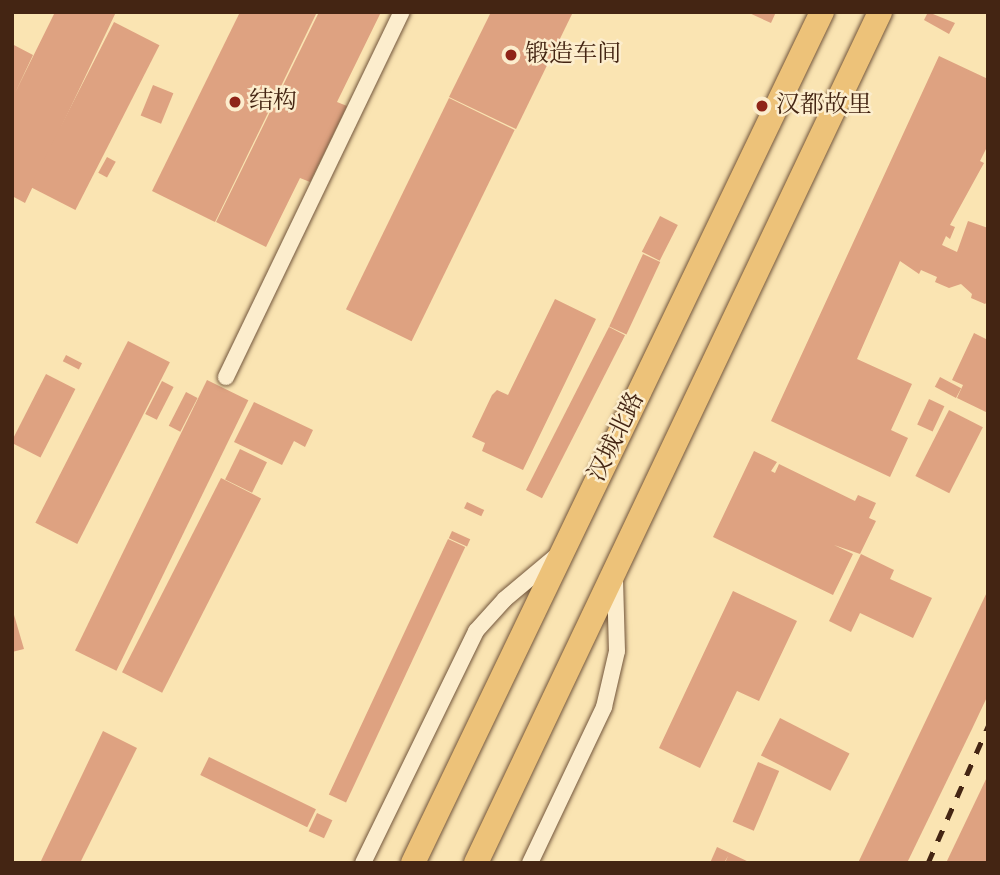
<!DOCTYPE html>
<html>
<head>
<meta charset="utf-8">
<style>
  body { margin:0 }
  #map { position:relative; width:1000px; height:875px; overflow:hidden; background:#fae4b2; font-family:"IM FELL English","Noto Serif SC",serif }
  div>[style] { position:absolute }
  .building>* { inset:0; background:#dea281; transform-origin:0 0 }
  .roads { filter:drop-shadow(0 0 2px #72553b) drop-shadow(0 0 2px #72553b) }
  .minor>* { height:16px; margin:-8px; padding:0 8px; transform-origin:8px; border-radius:8px; background:#fcedcd }
  .primary>* { height:24px; margin:-12px; padding:0 12px; transform-origin:12px; border-radius:12px; background:#edc279 }
  .rail>* { height:5px; margin-top:-2.5px; transform-origin:0; background:repeating-linear-gradient(90deg,#442513 0 12px,transparent 0 24px) }
  .dots>* { width:19px; height:19px; translate:-50% -50%; box-sizing:border-box; border:4px solid #fcedcd; border-radius:50% }
  span { translate:-50% -50%; white-space:nowrap; text-align:center; line-height:1.15; -webkit-text-stroke:5px #fcedcd; paint-order:stroke }
  .poi-label { font-size:24px; color:#442513 }
  .left { translate:0 -50%; text-align:left }
  .street-label { font-size:24px; color:#442513 }
  .frame { position:absolute; inset:0; border:14px solid #442513; pointer-events:none }
</style>
</head>
<body>
<div id="map">
  <div class="building">
    <div style="clip-path:polygon(55px 12px,116px 12px,25px 203px,12px 196px,12px 44px,33px 55px,15px 93px)"></div>
    <div style="clip-path:polygon(240px 12px,317px 12px,215px 222px,152px 191px)"></div>
    <div style="clip-path:polygon(319px 12px,381px 12px,337px 102px,347px 106px,310px 182px,300px 178px,266px 247px,216px 222px)"></div>
    <div style="clip-path:polygon(491px 12px,573px 12px,516px 129px,449px 97px)"></div>
    <div style="clip-path:polygon(747px 12px,776px 12px,771px 23px)"></div>
    <div style="clip-path:polygon(928px 12px,955px 23px,949px 34px,924px 20px)"></div>
    <div style="left:114px;top:22px;width:51px;height:185px;rotate:27deg"></div>
    <div style="clip-path:polygon(939px 56px,988px 79px,988px 145px,980px 161px,984px 163px,950px 225px,955px 227px,950px 239px,946px 236px,942px 245px,957px 252px,968px 221px,988px 228px,988px 301px,985px 304px,971px 298px,972px 294px,961px 284px,949px 288px,935px 282px,937px 277px,921px 270px,919px 274px,900px 261px,857px 359px,912px 384px,891px 430px,908px 438px,890px 477px,771px 421px)"></div>
    <div style="left:153px;top:85px;width:22px;height:33px;rotate:22deg"></div>
    <div style="left:449px;top:98px;width:73px;height:235px;rotate:26deg"></div>
    <div style="left:107px;top:157px;width:10px;height:18px;rotate:29deg"></div>
    <div style="left:660px;top:216px;width:20px;height:40px;rotate:27deg"></div>
    <div style="left:643px;top:254px;width:19px;height:80px;rotate:25deg"></div>
    <div style="clip-path:polygon(555px 299px,596px 319px,523px 470px,482px 451px,485px 443px,472px 437px,492px 395px,497px 390px,508px 395px)"></div>
    <div style="left:609px;top:327px;width:18px;height:183px;rotate:27deg"></div>
    <div style="clip-path:polygon(974px 333px,988px 340px,988px 413px,957px 398px,963px 385px,952px 380px)"></div>
    <div style="left:128px;top:341px;width:47px;height:204px;rotate:27deg"></div>
    <div style="left:66px;top:355px;width:18px;height:7px;rotate:27deg"></div>
    <div style="left:46px;top:374px;width:33px;height:77px;rotate:27deg"></div>
    <div style="left:940px;top:377px;width:24px;height:11px;rotate:28deg"></div>
    <div style="left:207px;top:380px;width:46px;height:301px;rotate:26deg"></div>
    <div style="left:162px;top:381px;width:13px;height:37px;rotate:27deg"></div>
    <div style="left:186px;top:392px;width:13px;height:38px;rotate:27deg"></div>
    <div style="left:929px;top:399px;width:17px;height:28px;rotate:25deg"></div>
    <div style="clip-path:polygon(254px 402px,313px 430px,305px 447px,294px 441px,282px 465px,234px 442px)"></div>
    <div style="left:949px;top:410px;width:38px;height:74px;rotate:27deg"></div>
    <div style="left:240px;top:449px;width:30px;height:34px;rotate:26deg"></div>
    <div style="clip-path:polygon(754px 451px,777px 462px,771px 471px,775px 473px,779px 464px,855px 501px,858px 495px,876px 503px,869px 518px,876px 521px,860px 554px,834px 545px,853px 554px,833px 595px,713px 537px)"></div>
    <div style="left:221px;top:478px;width:45px;height:218px;rotate:27deg"></div>
    <div style="left:467px;top:502px;width:19px;height:7px;rotate:25deg"></div>
    <div style="left:452px;top:531px;width:20px;height:8px;rotate:24deg"></div>
    <div style="left:448px;top:539px;width:19px;height:282px;rotate:25deg"></div>
    <div style="clip-path:polygon(861px 554px,894px 570px,890px 579px,932px 598px,913px 638px,860px 613px,851px 632px,829px 621px)"></div>
    <div style="clip-path:polygon(988px 590px,988px 695px,971px 731px,907px 863px,858px 863px)"></div>
    <div style="clip-path:polygon(733px 591px,797px 621px,759px 701px,737px 691px,700px 768px,659px 748px)"></div>
    <div style="clip-path:polygon(12px 608px,24px 649px,12px 652px)"></div>
    <div style="left:780px;top:718px;width:78px;height:42px;rotate:27deg"></div>
    <div style="clip-path:polygon(103px 731px,137px 748px,80px 863px,40px 863px)"></div>
    <div style="left:209px;top:757px;width:119px;height:20px;rotate:26deg"></div>
    <div style="left:758px;top:762px;width:23px;height:65px;rotate:23deg"></div>
    <div style="clip-path:polygon(988px 775px,988px 863px,946px 863px)"></div>
    <div style="left:317px;top:813px;width:17px;height:20px;rotate:25deg"></div>
    <div style="clip-path:polygon(717px 847px,730px 853px,751px 863px,725px 863px,728px 856px,724px 863px,710px 863px)"></div>
  </div>
  <div class="roads">
    <div class="minor">
      <div style="left:226px;top:377px;width:405px;rotate:-64.3deg"></div>
      <div style="left:363px;top:863px;width:258px;rotate:-64deg"></div>
      <div style="left:476px;top:631px;width:43px;rotate:-47.8deg"></div>
      <div style="left:505px;top:599px;width:65px;rotate:-40deg"></div>
      <div style="left:530px;top:863px;width:173px;rotate:-64.6deg"></div>
      <div style="left:604px;top:707px;width:57px;rotate:-76.9deg"></div>
      <div style="left:617px;top:651px;width:72px;rotate:-91.6deg"></div>
    </div>
    <div class="primary">
      <div style="left:413px;top:863px;width:944px;rotate:-64.33deg"></div>
      <div style="left:476px;top:863px;width:942px;rotate:-64.6deg"></div>
    </div>
  </div>
  <div class="rail">
    <div style="left:928px;top:863px;width:150px;rotate:-66.3deg"></div>
  </div>
  <div class="dots">
    <div style="left:511px;top:55px;background:#8f2418"></div>
    <div style="left:235px;top:102px;background:#8f2418"></div>
    <div style="left:762px;top:106px;background:#8f2418"></div>
  </div>
  <div class="poi-label">
    <span class="left" style="left:525px;top:55px">锻造车间</span>
    <span class="left" style="left:249px;top:102px">结构</span>
    <span class="left" style="left:776px;top:106px">汉都故里</span>
  </div>
  <div class="street-label">
    <span style="left:617px;top:437px;rotate:-64deg">汉城北路</span>
  </div>
  <div class="frame"></div>
</div>
</body>
</html>
